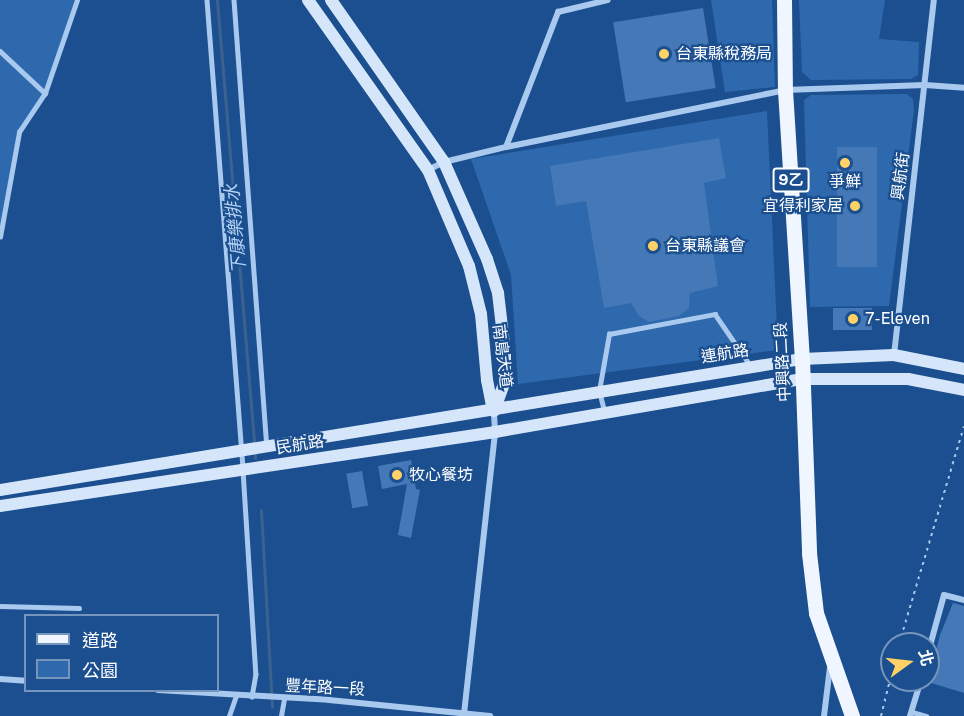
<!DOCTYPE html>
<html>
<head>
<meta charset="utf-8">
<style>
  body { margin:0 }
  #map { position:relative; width:964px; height:716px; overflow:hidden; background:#1b4f8f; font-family:"Public Sans","Noto Sans TC",sans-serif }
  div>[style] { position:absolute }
  .green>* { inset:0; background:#2e69ad }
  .stream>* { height:3px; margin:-1.5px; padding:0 1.5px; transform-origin:1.5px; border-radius:1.5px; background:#3c6290 }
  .building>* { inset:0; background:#4478b7; transform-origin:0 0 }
  .path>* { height:2px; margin-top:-1px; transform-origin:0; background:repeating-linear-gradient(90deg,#a9c9ee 0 3px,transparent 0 7.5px) }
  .lane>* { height:4.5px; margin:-2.25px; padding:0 2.25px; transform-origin:2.25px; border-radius:2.25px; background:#a9c9ee }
  .street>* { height:6px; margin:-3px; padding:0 3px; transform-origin:3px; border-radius:3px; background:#a9c9ee }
  .secondary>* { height:12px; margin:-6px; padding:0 6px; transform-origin:6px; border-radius:6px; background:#d6e6fa }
  .primary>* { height:15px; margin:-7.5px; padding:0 7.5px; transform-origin:7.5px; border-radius:7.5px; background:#f0f6ff }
  .dots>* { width:16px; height:16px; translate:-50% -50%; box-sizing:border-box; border:3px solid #1b4f8f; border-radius:50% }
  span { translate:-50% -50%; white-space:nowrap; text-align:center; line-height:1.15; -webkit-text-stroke:4.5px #1b4f8f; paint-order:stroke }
  .shield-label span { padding:2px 4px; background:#1b4f8f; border:2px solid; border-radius:4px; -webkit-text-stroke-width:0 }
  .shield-label { font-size:15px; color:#fff; font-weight:700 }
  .poi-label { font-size:16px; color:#fff }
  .left { translate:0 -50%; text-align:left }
  .right { translate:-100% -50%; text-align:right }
  .street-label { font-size:16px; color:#fff }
  .water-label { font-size:18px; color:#b5d3f5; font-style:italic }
  .legend { position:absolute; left:24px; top:614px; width:195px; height:78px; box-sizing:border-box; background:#1b4f8f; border:2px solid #7695bc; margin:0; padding:8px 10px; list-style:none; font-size:18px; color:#fff }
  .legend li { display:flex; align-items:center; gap:12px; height:30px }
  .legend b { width:30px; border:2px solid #7695bc }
  .north { position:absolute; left:880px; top:632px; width:60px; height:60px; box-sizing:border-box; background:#1b4f8f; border:2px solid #7695bc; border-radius:50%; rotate:75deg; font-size:16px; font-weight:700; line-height:24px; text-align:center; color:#fff }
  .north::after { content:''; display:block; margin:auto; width:21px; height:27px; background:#ffd166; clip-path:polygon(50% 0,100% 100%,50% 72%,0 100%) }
</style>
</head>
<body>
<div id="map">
  <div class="green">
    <div style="clip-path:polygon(0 0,77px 0,45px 93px,19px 132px,0 237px)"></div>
    <div style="clip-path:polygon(711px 0,772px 0,775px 87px,725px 92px)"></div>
    <div style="clip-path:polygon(799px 0,885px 0,879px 39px,919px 42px,918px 75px,911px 79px,811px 80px,802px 72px)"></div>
    <div style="clip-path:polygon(907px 94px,913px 99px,914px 110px,889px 306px,810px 307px,804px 100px,811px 95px)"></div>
    <div style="clip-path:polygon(767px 111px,778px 350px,518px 384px,511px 275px,471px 159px)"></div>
  </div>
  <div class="stream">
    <div style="left:217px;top:0;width:446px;rotate:85.2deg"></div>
    <div style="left:255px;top:450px;width:8px;rotate:90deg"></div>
    <div style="left:261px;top:510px;width:197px;rotate:86.8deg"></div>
  </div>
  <div class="building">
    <div style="left:703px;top:8px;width:81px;height:91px;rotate:81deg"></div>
    <div style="clip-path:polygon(719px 138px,726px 178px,704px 183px,718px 286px,690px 293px,689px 308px,679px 316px,649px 322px,639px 316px,631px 303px,604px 308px,586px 201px,556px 206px,550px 166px)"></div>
    <div style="left:837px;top:147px;width:40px;height:120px"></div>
    <div style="left:833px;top:308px;width:39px;height:22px"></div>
    <div style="clip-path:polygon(411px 460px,416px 489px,420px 490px,411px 538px,398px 535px,407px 484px,382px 489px,378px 466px)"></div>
    <div style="left:362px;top:471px;width:35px;height:16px;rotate:80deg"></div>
    <div style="clip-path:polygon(953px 603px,964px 606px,964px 693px,928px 682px,940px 635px)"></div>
  </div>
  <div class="path">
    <div style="left:899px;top:644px;width:227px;rotate:-73.4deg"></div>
    <div style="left:881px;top:716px;width:45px;rotate:-76deg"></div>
  </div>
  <div class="lane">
    <div style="left:207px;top:0;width:471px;rotate:85.6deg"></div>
    <div style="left:243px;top:470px;width:204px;rotate:86.4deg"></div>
    <div style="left:256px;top:674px;width:23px;rotate:100deg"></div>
    <div style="left:234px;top:0;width:447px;rotate:85.8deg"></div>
    <div style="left:0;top:51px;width:62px;rotate:43deg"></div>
    <div style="left:0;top:237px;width:107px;rotate:-79.7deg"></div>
    <div style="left:19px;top:132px;width:47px;rotate:-56.3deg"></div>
    <div style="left:45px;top:93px;width:98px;rotate:-71deg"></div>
    <div style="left:604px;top:411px;width:21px;rotate:-104deg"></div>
    <div style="left:599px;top:391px;width:58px;rotate:-80deg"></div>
    <div style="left:609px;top:334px;width:108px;rotate:-10.7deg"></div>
    <div style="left:715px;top:314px;width:62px;rotate:55.5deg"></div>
    <div style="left:0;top:606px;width:79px;rotate:1.5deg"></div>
    <div style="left:912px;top:712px;width:15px;rotate:16deg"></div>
    <div style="left:229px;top:716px;width:21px;rotate:-71deg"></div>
    <div style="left:281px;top:716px;width:17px;rotate:-80deg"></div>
  </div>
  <div class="street">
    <div style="left:506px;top:147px;width:145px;rotate:-68.9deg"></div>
    <div style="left:558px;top:12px;width:51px;rotate:-13.5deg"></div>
    <div style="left:428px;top:170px;width:18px;rotate:-27deg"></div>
    <div style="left:444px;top:162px;width:64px;rotate:-13.6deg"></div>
    <div style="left:506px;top:147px;width:285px;rotate:-11.5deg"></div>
    <div style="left:785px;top:90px;width:140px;rotate:-2deg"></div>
    <div style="left:925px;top:85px;width:39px;rotate:4deg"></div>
    <div style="left:894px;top:355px;width:357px;rotate:-83.6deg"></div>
    <div style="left:928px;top:653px;width:60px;rotate:-74.6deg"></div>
    <div style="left:944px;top:595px;width:21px;rotate:14deg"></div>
    <div style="left:0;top:679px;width:26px;rotate:4deg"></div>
    <div style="left:158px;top:690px;width:171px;rotate:3.3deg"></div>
    <div style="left:329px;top:700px;width:162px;rotate:5.7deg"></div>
    <div style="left:464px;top:714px;width:284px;rotate:-83.7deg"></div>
    <div style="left:495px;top:432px;width:21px;rotate:-93deg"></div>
    <div style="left:824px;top:716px;width:49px;rotate:-83deg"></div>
    <div style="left:910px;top:716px;width:38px;rotate:-73deg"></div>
  </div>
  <div class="secondary">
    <div style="left:308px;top:0;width:208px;rotate:54.8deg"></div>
    <div style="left:428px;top:170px;width:104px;rotate:66.9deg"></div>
    <div style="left:469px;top:266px;width:49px;rotate:76deg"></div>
    <div style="left:481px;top:314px;width:66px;rotate:84.8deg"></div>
    <div style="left:487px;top:380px;width:31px;rotate:79deg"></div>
    <div style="left:331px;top:0;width:198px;rotate:55.1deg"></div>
    <div style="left:444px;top:162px;width:106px;rotate:66.1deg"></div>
    <div style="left:487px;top:259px;width:36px;rotate:72deg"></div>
    <div style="left:498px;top:293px;width:60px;rotate:83.3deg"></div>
    <div style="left:505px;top:353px;width:28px;rotate:90deg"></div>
    <div style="left:505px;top:381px;width:32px;rotate:110deg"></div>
    <div style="left:0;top:490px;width:813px;rotate:-9.28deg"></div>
    <div style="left:802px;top:359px;width:92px;rotate:-2.5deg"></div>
    <div style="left:894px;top:355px;width:71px;rotate:11.3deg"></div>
    <div style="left:0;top:506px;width:501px;rotate:-8.5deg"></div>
    <div style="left:495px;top:432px;width:312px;rotate:-9.8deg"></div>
    <div style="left:802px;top:379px;width:106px"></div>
    <div style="left:908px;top:379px;width:57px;rotate:11.1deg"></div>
  </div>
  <div class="primary">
    <div style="left:784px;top:0;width:90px;rotate:89.4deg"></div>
    <div style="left:785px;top:90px;width:270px;rotate:86.4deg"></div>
    <div style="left:802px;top:359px;width:194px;rotate:87.9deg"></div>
    <div style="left:809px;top:553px;width:60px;rotate:83.3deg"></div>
    <div style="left:816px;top:613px;width:109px;rotate:70.7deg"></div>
  </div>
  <div class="dots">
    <div style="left:664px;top:54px;background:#ffd166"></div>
    <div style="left:845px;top:163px;background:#ffd166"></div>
    <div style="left:855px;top:206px;background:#ffd166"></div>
    <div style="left:653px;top:246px;background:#ffd166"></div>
    <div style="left:853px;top:319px;background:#ffd166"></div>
    <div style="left:397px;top:475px;background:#ffd166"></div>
  </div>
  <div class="shield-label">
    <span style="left:791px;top:180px">9乙</span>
  </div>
  <div class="poi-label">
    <span class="left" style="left:676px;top:54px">台東縣稅務局</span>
    <span style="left:845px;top:182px">爭鮮</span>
    <span class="right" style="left:843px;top:206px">宜得利家居</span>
    <span class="left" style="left:665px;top:246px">台東縣議會</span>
    <span class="left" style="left:865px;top:319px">7-Eleven</span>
    <span class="left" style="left:409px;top:475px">牧心餐坊</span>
  </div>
  <div class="street-label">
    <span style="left:901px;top:176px;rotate:-83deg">興航街</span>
    <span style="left:725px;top:354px;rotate:-9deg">連航路</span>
    <span style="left:502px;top:356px;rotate:83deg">南島大道</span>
    <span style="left:783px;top:362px;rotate:-93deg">中興路二段</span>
    <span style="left:300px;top:445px;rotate:-9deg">民航路</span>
    <span style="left:325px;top:688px;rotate:3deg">豐年路一段</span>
  </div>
  <div class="water-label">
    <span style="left:236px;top:229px;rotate:-95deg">下康樂排水</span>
  </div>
  <ul class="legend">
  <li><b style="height:8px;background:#f0f6ff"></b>道路</li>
  <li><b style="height:16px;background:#2e69ad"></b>公園</li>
  </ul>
  <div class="north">北</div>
</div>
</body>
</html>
